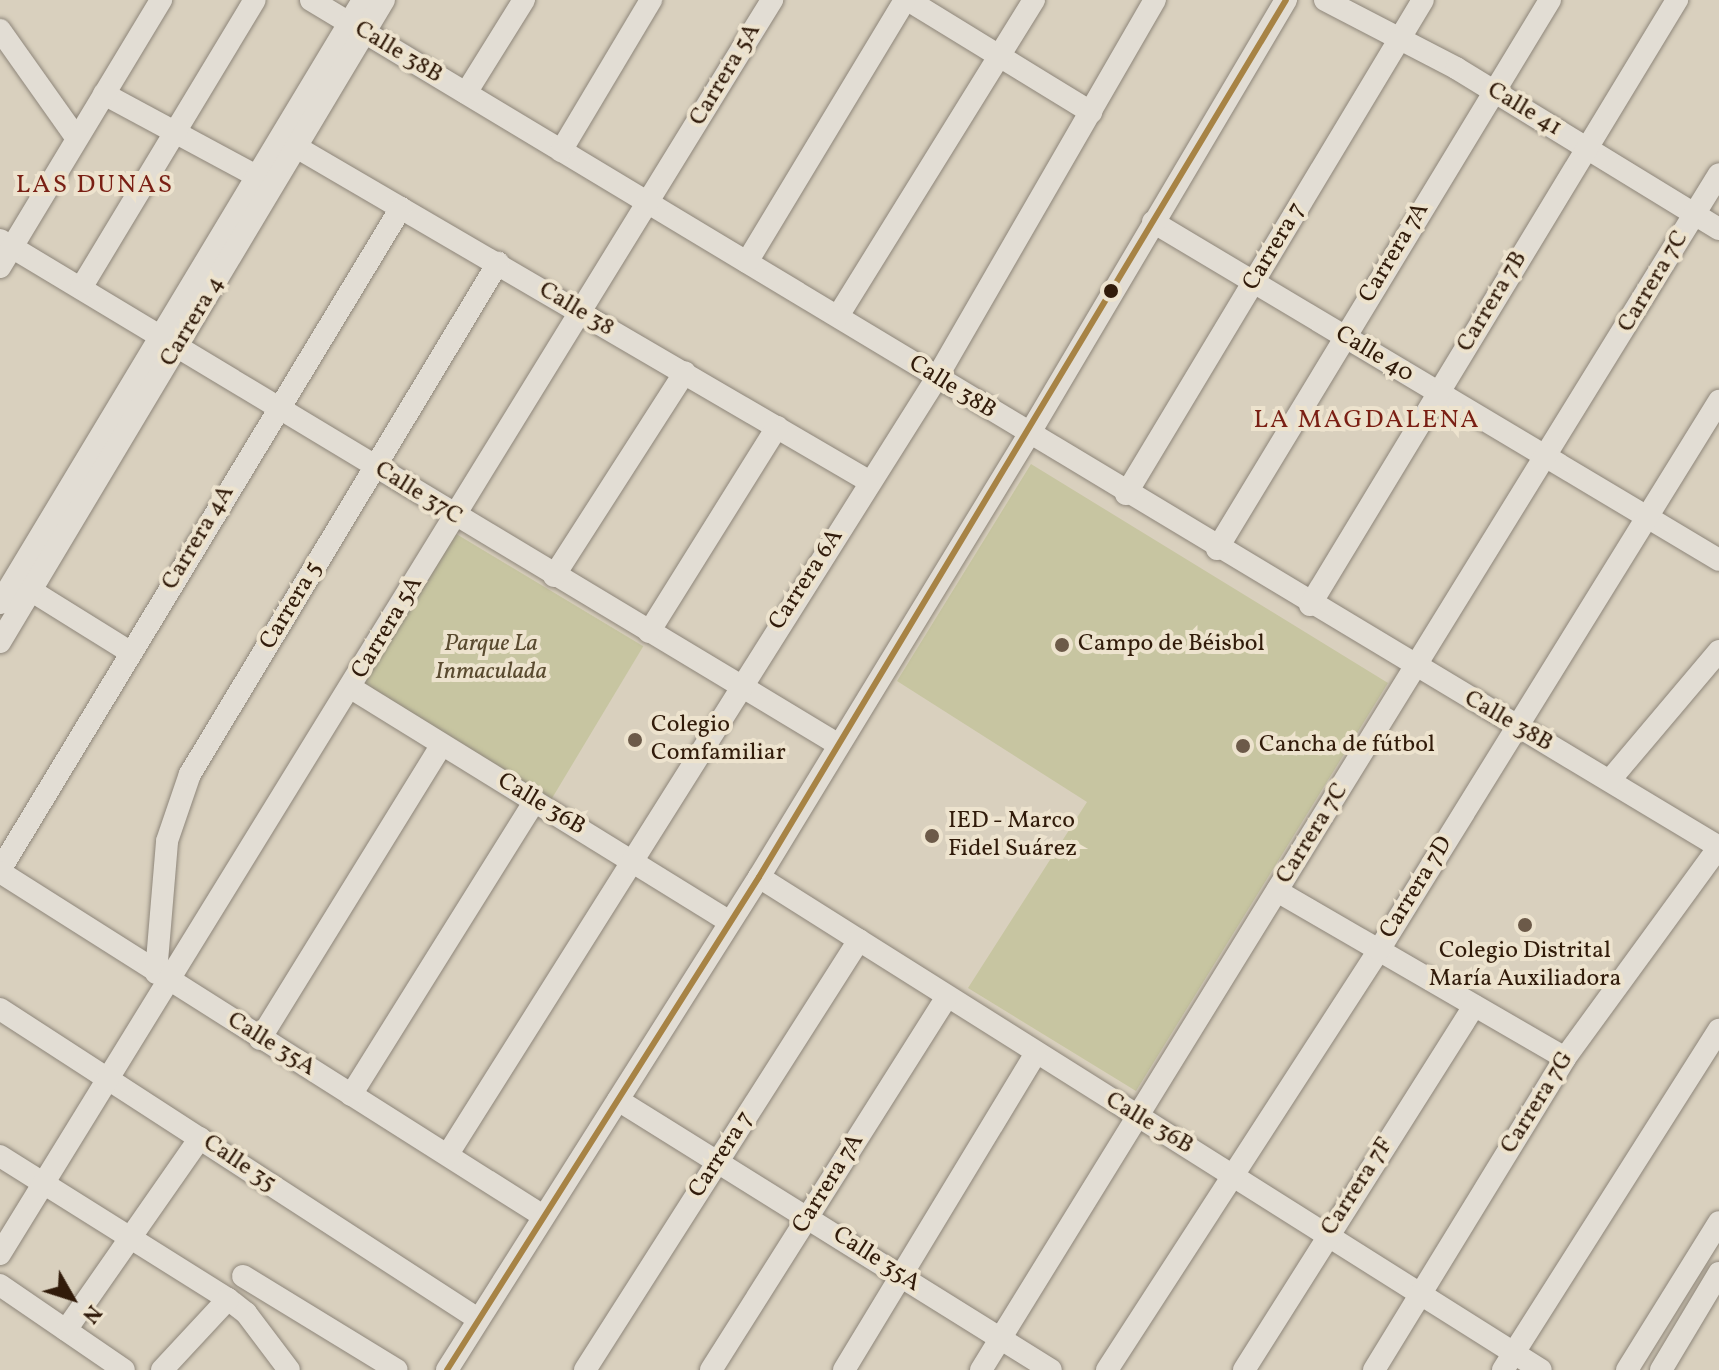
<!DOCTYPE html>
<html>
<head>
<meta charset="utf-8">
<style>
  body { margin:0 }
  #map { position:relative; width:1719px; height:1370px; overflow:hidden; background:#d9d0be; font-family:Vollkorn,serif }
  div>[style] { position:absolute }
  .green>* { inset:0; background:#c7c5a1; transform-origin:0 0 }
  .roads { filter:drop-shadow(0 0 2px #8e867a) drop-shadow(0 0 2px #8e867a) }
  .minor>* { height:22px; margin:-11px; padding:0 11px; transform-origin:11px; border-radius:11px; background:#e2ddd4 }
  .bus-1>* { height:6px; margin:-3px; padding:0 3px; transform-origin:3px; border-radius:3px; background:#a78345 }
  .dots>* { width:22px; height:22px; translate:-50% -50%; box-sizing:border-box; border:4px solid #ede3ce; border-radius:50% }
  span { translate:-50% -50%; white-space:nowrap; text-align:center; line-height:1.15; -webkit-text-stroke:8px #ede3ce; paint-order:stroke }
  .street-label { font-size:24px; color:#311b0a }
  .park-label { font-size:24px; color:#5a4b30; font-style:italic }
  .poi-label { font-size:24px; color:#311b0a }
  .left { translate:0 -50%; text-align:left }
  .neighbourhood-label { font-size:26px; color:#7a1f14; letter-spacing:2px }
  .north { position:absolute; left:32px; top:1258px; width:80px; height:80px; -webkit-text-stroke:6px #ede3ce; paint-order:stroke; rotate:129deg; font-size:22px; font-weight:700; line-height:32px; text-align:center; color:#311b0a }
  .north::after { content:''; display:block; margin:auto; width:28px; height:36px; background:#311b0a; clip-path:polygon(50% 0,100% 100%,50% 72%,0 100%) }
</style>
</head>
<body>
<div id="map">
  <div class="green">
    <div style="clip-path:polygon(1031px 464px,1388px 683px,1136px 1091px,968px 988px,1087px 802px,897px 681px)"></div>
    <div style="left:453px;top:532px;width:222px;height:181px;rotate:31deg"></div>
  </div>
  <div class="roads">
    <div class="minor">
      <div style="left:311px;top:0;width:1643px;rotate:31.03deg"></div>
      <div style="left:908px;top:0;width:215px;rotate:31.5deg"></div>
      <div style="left:1325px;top:0;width:148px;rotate:27.4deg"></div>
      <div style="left:1456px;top:68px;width:308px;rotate:31.5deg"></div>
      <div style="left:0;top:30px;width:130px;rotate:54.7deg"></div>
      <div style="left:466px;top:93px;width:110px;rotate:-58.1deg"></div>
      <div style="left:104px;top:94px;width:175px;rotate:28.3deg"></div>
      <div style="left:286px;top:141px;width:676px;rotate:30.28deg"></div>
      <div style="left:561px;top:151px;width:176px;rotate:-59.2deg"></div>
      <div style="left:1153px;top:222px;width:659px;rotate:30.84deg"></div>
      <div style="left:0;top:240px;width:979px;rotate:31.04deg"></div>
      <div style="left:747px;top:262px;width:306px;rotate:-58.9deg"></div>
      <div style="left:0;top:267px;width:312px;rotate:-58.9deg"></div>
      <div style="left:81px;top:288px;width:336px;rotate:-58.9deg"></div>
      <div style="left:838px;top:316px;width:372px;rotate:-58.2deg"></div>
      <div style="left:1126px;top:494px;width:576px;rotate:-58.99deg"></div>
      <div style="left:1217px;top:549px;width:642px;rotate:-58.76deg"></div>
      <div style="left:554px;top:576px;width:242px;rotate:-57.3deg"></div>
      <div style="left:19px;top:583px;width:131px;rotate:31.9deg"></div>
      <div style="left:0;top:603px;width:704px;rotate:-58.95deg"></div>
      <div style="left:1310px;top:605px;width:708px;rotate:-58.76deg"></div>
      <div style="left:649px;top:632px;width:242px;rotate:-58deg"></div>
      <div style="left:0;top:642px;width:748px;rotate:-59.12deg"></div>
      <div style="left:351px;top:688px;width:445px;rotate:31.7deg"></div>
      <div style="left:1610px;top:780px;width:169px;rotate:-49.8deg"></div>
      <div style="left:0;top:870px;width:774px;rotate:-58.8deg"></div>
      <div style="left:0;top:872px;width:643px;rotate:32.35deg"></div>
      <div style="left:759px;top:877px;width:924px;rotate:32.23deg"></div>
      <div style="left:1277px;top:891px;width:333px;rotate:30.1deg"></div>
      <div style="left:156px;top:973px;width:132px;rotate:-85.2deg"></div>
      <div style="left:167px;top:841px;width:71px;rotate:-71.1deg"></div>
      <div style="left:190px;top:774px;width:597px;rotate:-58.92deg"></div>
      <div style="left:0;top:1009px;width:570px;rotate:32.96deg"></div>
      <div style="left:260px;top:1039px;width:344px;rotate:-58.3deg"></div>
      <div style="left:351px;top:1095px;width:347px;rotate:-58deg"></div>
      <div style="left:618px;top:1100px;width:510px;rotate:31.95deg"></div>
      <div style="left:448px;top:1154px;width:916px;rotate:-57.8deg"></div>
      <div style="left:936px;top:379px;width:438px;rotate:-60deg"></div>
      <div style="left:0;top:1156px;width:269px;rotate:32.1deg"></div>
      <div style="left:228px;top:1299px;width:23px;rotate:38deg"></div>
      <div style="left:246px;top:1313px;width:71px;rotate:53deg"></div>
      <div style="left:0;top:1254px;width:1473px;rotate:-58.38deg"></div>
      <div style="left:243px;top:1276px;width:180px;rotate:31.4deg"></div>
      <div style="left:0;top:1285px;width:150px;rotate:34.4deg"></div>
      <div style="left:66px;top:1330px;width:234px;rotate:-55.1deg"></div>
      <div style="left:162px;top:1370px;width:97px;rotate:-47.1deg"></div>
      <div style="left:447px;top:1370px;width:583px;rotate:-57.67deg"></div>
      <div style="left:759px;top:877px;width:517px;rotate:-58.62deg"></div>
      <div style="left:1028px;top:436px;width:507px;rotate:-59.39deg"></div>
      <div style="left:585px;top:1370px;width:510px;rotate:-57.49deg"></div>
      <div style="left:711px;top:1370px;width:440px;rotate:-57.7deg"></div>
      <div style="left:844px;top:1370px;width:369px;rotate:-58.8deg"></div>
      <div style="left:981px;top:1370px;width:1405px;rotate:-58.32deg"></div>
      <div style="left:1107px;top:1370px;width:500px;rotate:-57.07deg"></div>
      <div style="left:1379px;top:950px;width:646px;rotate:-58.23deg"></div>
      <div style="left:1244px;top:1370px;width:431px;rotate:-57.7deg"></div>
      <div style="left:1374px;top:1370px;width:366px;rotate:-58.5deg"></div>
      <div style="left:1565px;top:1058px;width:261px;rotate:-53.9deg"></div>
      <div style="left:1503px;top:1370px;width:403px;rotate:-57.6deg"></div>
      <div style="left:1627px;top:1370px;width:174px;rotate:-58.1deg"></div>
      <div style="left:1661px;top:1370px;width:113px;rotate:-59.1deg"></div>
    </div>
  </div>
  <div class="bus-1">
    <div style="left:447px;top:1370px;width:583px;rotate:-57.67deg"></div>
    <div style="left:759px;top:877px;width:1023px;rotate:-59deg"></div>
  </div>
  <div class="dots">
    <div style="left:1111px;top:291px;background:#311b0a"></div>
    <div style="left:1062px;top:645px;background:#6c5a49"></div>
    <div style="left:635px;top:740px;background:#6c5a49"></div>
    <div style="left:1243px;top:746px;background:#6c5a49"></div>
    <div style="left:932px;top:836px;background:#6c5a49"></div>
    <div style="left:1525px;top:925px;background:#6c5a49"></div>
  </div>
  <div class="street-label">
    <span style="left:398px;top:53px;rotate:31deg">Calle 38B</span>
    <span style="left:726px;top:75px;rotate:-59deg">Carrera 5A</span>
    <span style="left:1524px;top:110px;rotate:31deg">Calle 41</span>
    <span style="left:1275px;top:247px;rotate:-59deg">Carrera 7</span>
    <span style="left:1395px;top:253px;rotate:-59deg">Carrera 7A</span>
    <span style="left:1654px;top:282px;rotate:-59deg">Carrera 7C</span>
    <span style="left:1493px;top:302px;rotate:-59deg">Carrera 7B</span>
    <span style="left:576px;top:310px;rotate:31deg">Calle 38</span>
    <span style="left:193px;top:322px;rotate:-59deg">Carrera 4</span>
    <span style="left:1374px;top:355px;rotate:31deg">Calle 40</span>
    <span style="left:952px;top:388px;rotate:32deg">Calle 38B</span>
    <span style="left:418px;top:494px;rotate:32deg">Calle 37C</span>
    <span style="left:199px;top:538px;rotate:-59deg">Carrera 4A</span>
    <span style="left:807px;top:580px;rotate:-57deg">Carrera 6A</span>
    <span style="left:292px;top:606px;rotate:-59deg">Carrera 5</span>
    <span style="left:388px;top:628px;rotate:-59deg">Carrera 5A</span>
    <span style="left:1508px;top:722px;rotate:30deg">Calle 38B</span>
    <span style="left:541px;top:805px;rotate:31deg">Calle 36B</span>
    <span style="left:1313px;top:834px;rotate:-58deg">Carrera 7C</span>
    <span style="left:1417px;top:888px;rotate:-58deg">Carrera 7D</span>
    <span style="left:271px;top:1045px;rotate:32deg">Calle 35A</span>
    <span style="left:1538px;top:1103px;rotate:-58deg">Carrera 7G</span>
    <span style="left:1149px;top:1124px;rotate:31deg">Calle 36B</span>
    <span style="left:722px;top:1155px;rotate:-57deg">Carrera 7</span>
    <span style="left:239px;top:1164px;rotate:34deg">Calle 35</span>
    <span style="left:829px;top:1184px;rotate:-58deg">Carrera 7A</span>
    <span style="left:1358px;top:1187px;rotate:-57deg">Carrera 7F</span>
    <span style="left:876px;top:1260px;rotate:33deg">Calle 35A</span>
  </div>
  <div class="park-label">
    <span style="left:491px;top:659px">Parque La<br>Inmaculada</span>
  </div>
  <div class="poi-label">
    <span class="left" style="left:1078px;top:645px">Campo de Béisbol</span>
    <span class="left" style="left:651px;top:740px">Colegio<br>Comfamiliar</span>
    <span class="left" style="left:1259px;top:746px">Cancha de fútbol</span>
    <span class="left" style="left:948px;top:836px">IED - Marco<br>Fidel Suárez</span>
    <span style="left:1525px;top:966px">Colegio Distrital<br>María Auxiliadora</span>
  </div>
  <div class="neighbourhood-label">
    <span style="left:95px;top:186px">LAS DUNAS</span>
    <span style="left:1367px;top:421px">LA MAGDALENA</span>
  </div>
  <div class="north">N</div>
</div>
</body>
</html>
